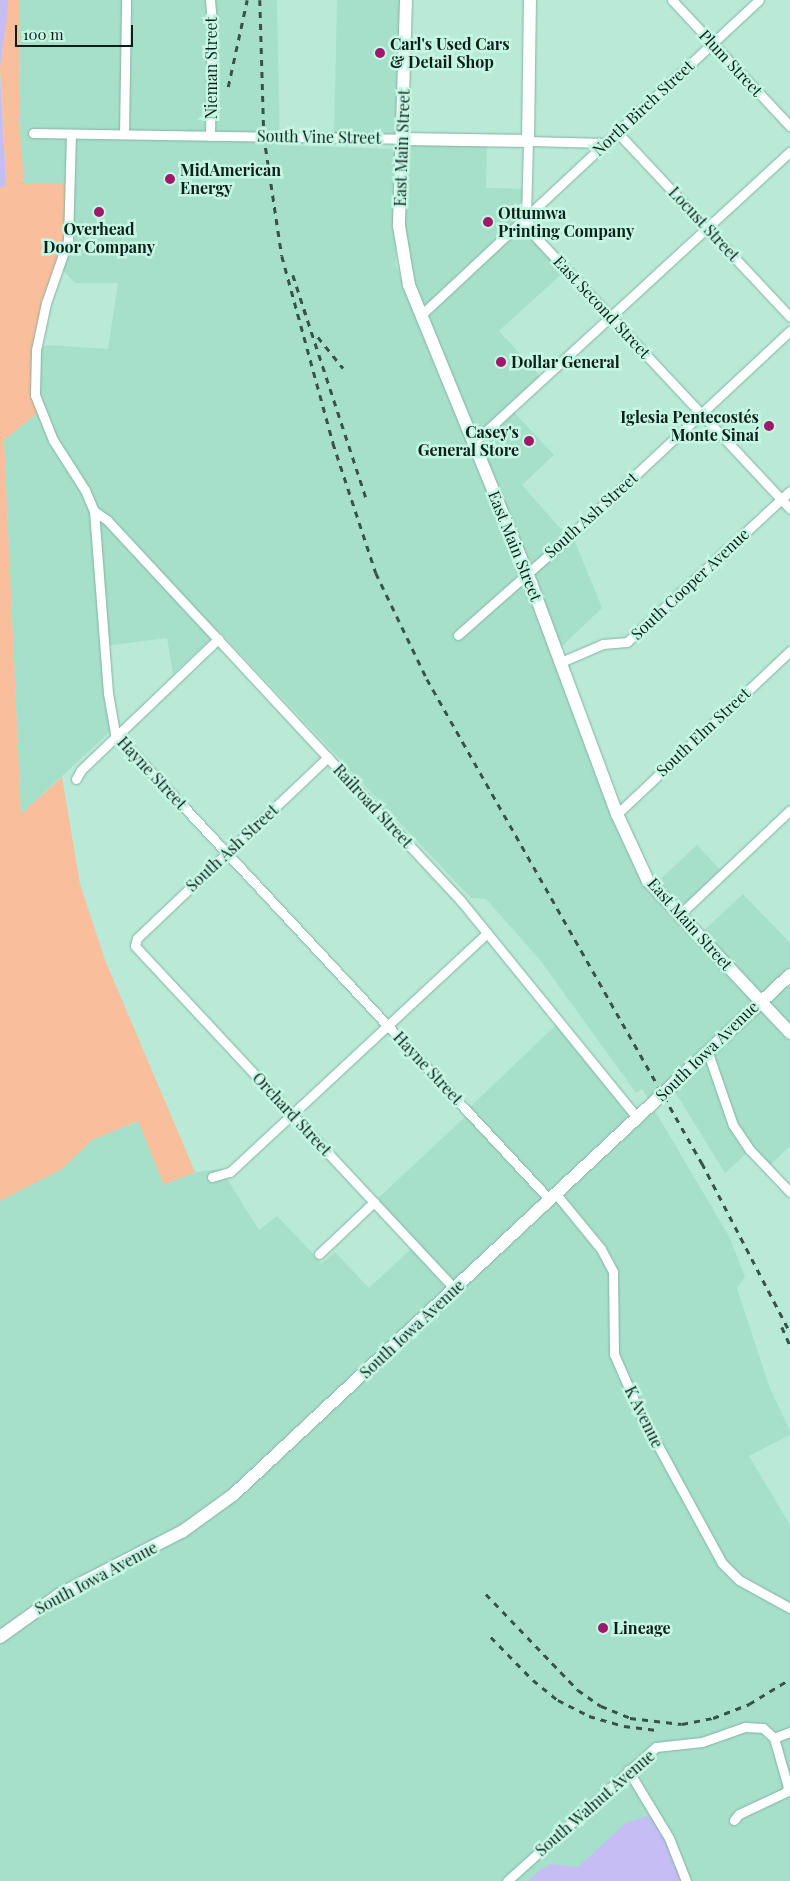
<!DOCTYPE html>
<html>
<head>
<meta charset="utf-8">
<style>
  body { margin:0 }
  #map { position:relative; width:790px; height:1881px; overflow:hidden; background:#b9ead8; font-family:"Playfair Display",serif }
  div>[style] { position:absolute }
  .built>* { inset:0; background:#a6e0cb; transform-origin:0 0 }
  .green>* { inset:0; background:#f9be9c }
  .water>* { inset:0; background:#c5bdf4 }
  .roads { filter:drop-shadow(0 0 1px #84b2a2) drop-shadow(0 0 1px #84b2a2) }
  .street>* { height:9px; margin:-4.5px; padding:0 4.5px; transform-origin:4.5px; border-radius:4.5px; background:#fff }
  .secondary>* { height:12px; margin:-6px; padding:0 6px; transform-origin:6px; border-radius:6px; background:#fff }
  .rail>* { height:2.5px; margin-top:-1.25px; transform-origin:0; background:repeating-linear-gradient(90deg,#385249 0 6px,transparent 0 12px) }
  .dots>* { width:14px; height:14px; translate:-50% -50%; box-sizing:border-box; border:2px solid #c6f7e5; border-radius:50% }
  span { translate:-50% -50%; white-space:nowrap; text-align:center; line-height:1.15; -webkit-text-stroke:5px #c6f7e5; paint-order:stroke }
  .poi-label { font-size:16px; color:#0c1f19; font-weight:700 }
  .left { translate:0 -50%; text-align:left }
  .right { translate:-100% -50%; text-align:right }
  .street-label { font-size:16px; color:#0c1f19 }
  .scale { position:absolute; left:15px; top:25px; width:118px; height:22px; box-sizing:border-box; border:2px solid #0c1f19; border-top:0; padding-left:6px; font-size:15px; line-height:18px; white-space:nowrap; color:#0c1f19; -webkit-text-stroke:4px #c6f7e5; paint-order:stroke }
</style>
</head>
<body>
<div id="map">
  <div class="built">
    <div style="clip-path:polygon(20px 0,277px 0,280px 145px,396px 149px,396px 265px,646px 889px,790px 1041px,790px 1146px,767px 1168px,750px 1150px,725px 1173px,672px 1087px,651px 1104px,730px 1238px,745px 1277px,737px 1288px,769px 1386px,790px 1431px,790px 1435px,749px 1456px,790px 1525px,790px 1881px,0 1881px,0 1201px,62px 1169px,92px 1140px,139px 1121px,164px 1185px,195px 1172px,221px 1169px,259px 1230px,277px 1216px,322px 1263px,335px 1252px,369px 1288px,414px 1246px,374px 1202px,465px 1117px,467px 1110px,560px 1021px,636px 1116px,651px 1104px,642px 1089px,636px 1093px,540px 960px,486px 899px,471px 898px,219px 631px,173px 674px,167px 638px,105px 646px,114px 728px,21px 814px,4px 439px,40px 411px,36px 350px,48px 345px,108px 349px,118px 283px,75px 283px,59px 266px,24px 183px,19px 117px)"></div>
    <div style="clip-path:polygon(337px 0,406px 0,403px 138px,487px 140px,486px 188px,527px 189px,532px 233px,566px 270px,499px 331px,543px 379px,511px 409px,554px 455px,522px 485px,568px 537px,572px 534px,602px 608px,557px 651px,403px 261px,403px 139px,334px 137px)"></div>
    <div style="left:697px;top:845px;width:38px;height:60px;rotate:47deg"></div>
    <div style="clip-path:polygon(743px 894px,790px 943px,790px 1033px,698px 936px)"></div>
  </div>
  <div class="green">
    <div style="clip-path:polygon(8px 0,20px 0,19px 117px,24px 183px,70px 184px,68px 240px,36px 350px,40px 411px,4px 440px,21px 814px,62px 777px,80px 884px,105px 960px,195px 1172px,164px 1185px,138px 1121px,92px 1140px,62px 1169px,0 1201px,0 188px,6px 185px,0 67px)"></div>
  </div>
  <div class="water">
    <div style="clip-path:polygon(0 0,8px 0,8px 8px,0 67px)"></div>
    <div style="clip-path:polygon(0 75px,6px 185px,0 188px)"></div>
    <div style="clip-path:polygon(646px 1816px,654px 1820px,663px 1833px,683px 1881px,528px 1881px,541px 1869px,551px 1864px,578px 1867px,626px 1823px)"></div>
  </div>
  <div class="roads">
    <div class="street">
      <div style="left:210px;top:0;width:21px;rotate:85deg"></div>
      <div style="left:212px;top:21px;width:115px;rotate:91deg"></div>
      <div style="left:672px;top:0;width:173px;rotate:46.9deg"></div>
      <div style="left:617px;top:132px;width:253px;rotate:46.9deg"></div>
      <div style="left:33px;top:133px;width:370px;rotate:0.9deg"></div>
      <div style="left:71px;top:134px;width:106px;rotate:91.6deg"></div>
      <div style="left:68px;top:240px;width:67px;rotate:109.2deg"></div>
      <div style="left:46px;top:303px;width:48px;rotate:102deg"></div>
      <div style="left:36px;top:350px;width:45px;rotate:91.3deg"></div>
      <div style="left:35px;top:395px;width:48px;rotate:68.2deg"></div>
      <div style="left:53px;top:440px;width:59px;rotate:57.4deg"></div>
      <div style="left:85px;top:490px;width:23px;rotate:67deg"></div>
      <div style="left:94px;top:511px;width:183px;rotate:85.6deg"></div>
      <div style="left:108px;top:693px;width:41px;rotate:80.1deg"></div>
      <div style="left:115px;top:733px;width:638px;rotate:47.03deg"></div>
      <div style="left:124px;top:134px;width:134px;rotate:-89.1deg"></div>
      <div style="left:606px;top:143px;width:78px;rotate:-178.5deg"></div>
      <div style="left:528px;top:141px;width:76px;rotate:91.5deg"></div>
      <div style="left:526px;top:217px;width:17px;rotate:69deg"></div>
      <div style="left:532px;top:233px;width:378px;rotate:46.9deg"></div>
      <div style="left:421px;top:315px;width:462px;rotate:-43deg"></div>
      <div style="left:473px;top:443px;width:430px;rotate:-42.6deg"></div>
      <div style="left:94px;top:511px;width:16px;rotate:35deg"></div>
      <div style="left:107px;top:520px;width:520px;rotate:47.1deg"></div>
      <div style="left:461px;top:901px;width:277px;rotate:50.9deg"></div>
      <div style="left:458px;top:635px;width:152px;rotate:-41.5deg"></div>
      <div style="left:572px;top:534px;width:298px;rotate:-43deg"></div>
      <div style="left:561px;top:662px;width:46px;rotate:-23.2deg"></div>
      <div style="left:603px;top:644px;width:24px;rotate:-5deg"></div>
      <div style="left:627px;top:642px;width:222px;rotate:-42.8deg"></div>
      <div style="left:328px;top:757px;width:263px;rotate:136.5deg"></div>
      <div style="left:137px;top:938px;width:8px;rotate:104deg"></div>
      <div style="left:135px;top:946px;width:469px;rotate:47deg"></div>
      <div style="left:76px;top:779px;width:10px;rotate:-61deg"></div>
      <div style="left:81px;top:770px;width:190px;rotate:-43.7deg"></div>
      <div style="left:617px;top:814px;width:238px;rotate:-43.3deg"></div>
      <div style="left:678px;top:916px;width:154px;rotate:-43.4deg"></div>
      <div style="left:708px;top:1053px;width:76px;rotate:70.9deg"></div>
      <div style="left:733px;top:1125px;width:30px;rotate:56deg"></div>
      <div style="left:750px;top:1150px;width:58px;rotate:46.4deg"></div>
      <div style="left:212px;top:1177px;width:19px;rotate:-16deg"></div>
      <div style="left:230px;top:1172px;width:351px;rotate:-42.9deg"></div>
      <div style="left:556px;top:1194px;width:71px;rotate:50.7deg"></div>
      <div style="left:601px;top:1249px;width:26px;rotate:62deg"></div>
      <div style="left:613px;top:1272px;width:82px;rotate:89.3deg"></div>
      <div style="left:614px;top:1354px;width:60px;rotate:66.4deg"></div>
      <div style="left:638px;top:1409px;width:175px;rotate:61.4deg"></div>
      <div style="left:722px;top:1563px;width:24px;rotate:45deg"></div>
      <div style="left:739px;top:1580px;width:58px;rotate:28.8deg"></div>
      <div style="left:319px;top:1254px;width:76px;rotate:-43.4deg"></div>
      <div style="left:774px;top:1738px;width:17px;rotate:-21deg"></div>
      <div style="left:628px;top:1770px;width:79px;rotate:58.9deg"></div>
      <div style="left:669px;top:1838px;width:46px;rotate:68.4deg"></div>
      <div style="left:507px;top:1881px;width:200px;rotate:-42deg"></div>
      <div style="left:656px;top:1747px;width:46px;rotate:-6.2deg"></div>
      <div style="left:702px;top:1742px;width:46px;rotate:-19.2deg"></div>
      <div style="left:745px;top:1727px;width:18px;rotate:3deg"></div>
      <div style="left:763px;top:1728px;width:15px;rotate:42deg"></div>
      <div style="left:774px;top:1738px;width:51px;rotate:74.1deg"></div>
      <div style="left:788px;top:1787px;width:5px;rotate:112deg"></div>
      <div style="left:786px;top:1792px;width:52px;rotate:154.9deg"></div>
      <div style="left:739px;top:1814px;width:8px;rotate:130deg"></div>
    </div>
    <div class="secondary">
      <div style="left:406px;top:0;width:226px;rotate:91.8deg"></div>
      <div style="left:399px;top:226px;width:60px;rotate:80.4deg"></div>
      <div style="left:409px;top:285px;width:322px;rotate:67.7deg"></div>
      <div style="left:531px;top:583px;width:246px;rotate:69.6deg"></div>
      <div style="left:617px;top:814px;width:74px;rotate:65.2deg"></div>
      <div style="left:648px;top:881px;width:208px;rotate:46.9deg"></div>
      <div style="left:403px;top:139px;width:125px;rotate:0.9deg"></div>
      <div style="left:528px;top:141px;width:141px;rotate:-89.2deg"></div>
      <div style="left:0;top:1637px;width:74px;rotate:-35.6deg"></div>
      <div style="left:60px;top:1594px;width:138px;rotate:-27.1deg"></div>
      <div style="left:183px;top:1531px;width:62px;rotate:-35.8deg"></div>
      <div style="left:233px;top:1495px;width:762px;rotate:-43.03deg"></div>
    </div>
  </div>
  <div class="rail">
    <div style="left:260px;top:0;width:136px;rotate:88.3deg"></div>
    <div style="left:264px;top:136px;width:121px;rotate:81.5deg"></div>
    <div style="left:282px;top:256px;width:194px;rotate:74.7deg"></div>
    <div style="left:333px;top:443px;width:137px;rotate:71.7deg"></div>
    <div style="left:376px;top:573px;width:118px;rotate:64.3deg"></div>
    <div style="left:427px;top:679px;width:557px;rotate:60.4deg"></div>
    <div style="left:702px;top:1163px;width:191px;rotate:62.5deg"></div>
    <div style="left:228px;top:87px;width:89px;rotate:-77.7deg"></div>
    <div style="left:293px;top:275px;width:42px;rotate:72deg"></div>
    <div style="left:304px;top:309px;width:199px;rotate:71.8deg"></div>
    <div style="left:318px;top:337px;width:40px;rotate:51deg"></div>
    <div style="left:782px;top:1327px;width:20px;rotate:66deg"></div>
    <div style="left:486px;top:1594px;width:133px;rotate:46.2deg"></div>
    <div style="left:578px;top:1690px;width:28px;rotate:35deg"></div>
    <div style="left:601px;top:1706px;width:31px;rotate:22deg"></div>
    <div style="left:630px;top:1718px;width:52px;rotate:6.6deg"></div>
    <div style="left:682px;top:1724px;width:32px;rotate:-11deg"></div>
    <div style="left:713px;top:1718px;width:39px;rotate:-21deg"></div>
    <div style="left:749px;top:1704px;width:48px;rotate:-31.4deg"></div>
    <div style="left:491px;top:1637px;width:60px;rotate:45.7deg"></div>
    <div style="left:533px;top:1680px;width:32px;rotate:39deg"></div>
    <div style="left:558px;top:1700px;width:35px;rotate:27deg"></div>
    <div style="left:589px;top:1716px;width:36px;rotate:16deg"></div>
    <div style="left:624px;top:1726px;width:31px;rotate:7deg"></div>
  </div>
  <div class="dots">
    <div style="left:380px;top:53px;background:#9f1968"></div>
    <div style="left:170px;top:179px;background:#9f1968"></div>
    <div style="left:99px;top:212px;background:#9f1968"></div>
    <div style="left:488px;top:222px;background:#9f1968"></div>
    <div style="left:501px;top:362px;background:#9f1968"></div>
    <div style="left:769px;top:426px;background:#9f1968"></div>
    <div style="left:529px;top:441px;background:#9f1968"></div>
    <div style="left:603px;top:1628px;background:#9f1968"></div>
  </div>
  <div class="poi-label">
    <span class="left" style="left:390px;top:53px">Carl's Used Cars<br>&amp; Detail Shop</span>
    <span class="left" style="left:180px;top:179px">MidAmerican<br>Energy</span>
    <span class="left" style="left:498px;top:222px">Ottumwa<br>Printing Company</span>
    <span style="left:99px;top:238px">Overhead<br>Door Company</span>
    <span class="left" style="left:511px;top:362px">Dollar General</span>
    <span class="right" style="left:759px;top:426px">Iglesia Pentecostés<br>Monte Sinaí</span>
    <span class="right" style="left:519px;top:441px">Casey's<br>General Store</span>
    <span class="left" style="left:613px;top:1628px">Lineage</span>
  </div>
  <div class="street-label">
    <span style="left:731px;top:63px;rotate:47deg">Plum Street</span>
    <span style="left:211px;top:68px;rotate:-90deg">Nieman Street</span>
    <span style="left:643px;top:108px;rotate:-43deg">North Birch Street</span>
    <span style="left:319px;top:137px;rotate:1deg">South Vine Street</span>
    <span style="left:402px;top:148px;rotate:-88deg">East Main Street</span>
    <span style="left:704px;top:224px;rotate:47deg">Locust Street</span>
    <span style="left:602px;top:307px;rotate:47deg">East Second Street</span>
    <span style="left:591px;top:515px;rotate:-42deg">South Ash Street</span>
    <span style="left:515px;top:546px;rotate:68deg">East Main Street</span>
    <span style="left:690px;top:584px;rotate:-43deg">South Cooper Avenue</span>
    <span style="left:703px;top:732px;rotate:-43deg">South Elm Street</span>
    <span style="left:152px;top:773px;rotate:47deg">Hayne Street</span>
    <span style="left:373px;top:806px;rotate:47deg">Railroad Street</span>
    <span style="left:232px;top:848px;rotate:-43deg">South Ash Street</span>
    <span style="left:690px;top:924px;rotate:48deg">East Main Street</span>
    <span style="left:707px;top:1051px;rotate:-44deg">South Iowa Avenue</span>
    <span style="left:428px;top:1068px;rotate:47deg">Hayne Street</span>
    <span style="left:292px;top:1114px;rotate:47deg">Orchard Street</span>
    <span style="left:412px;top:1329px;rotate:-43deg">South Iowa Avenue</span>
    <span style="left:644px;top:1417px;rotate:64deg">K Avenue</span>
    <span style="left:96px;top:1578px;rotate:-28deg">South Iowa Avenue</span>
    <span style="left:595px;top:1803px;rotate:-41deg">South Walnut Avenue</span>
  </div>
  <div class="scale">100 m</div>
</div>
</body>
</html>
